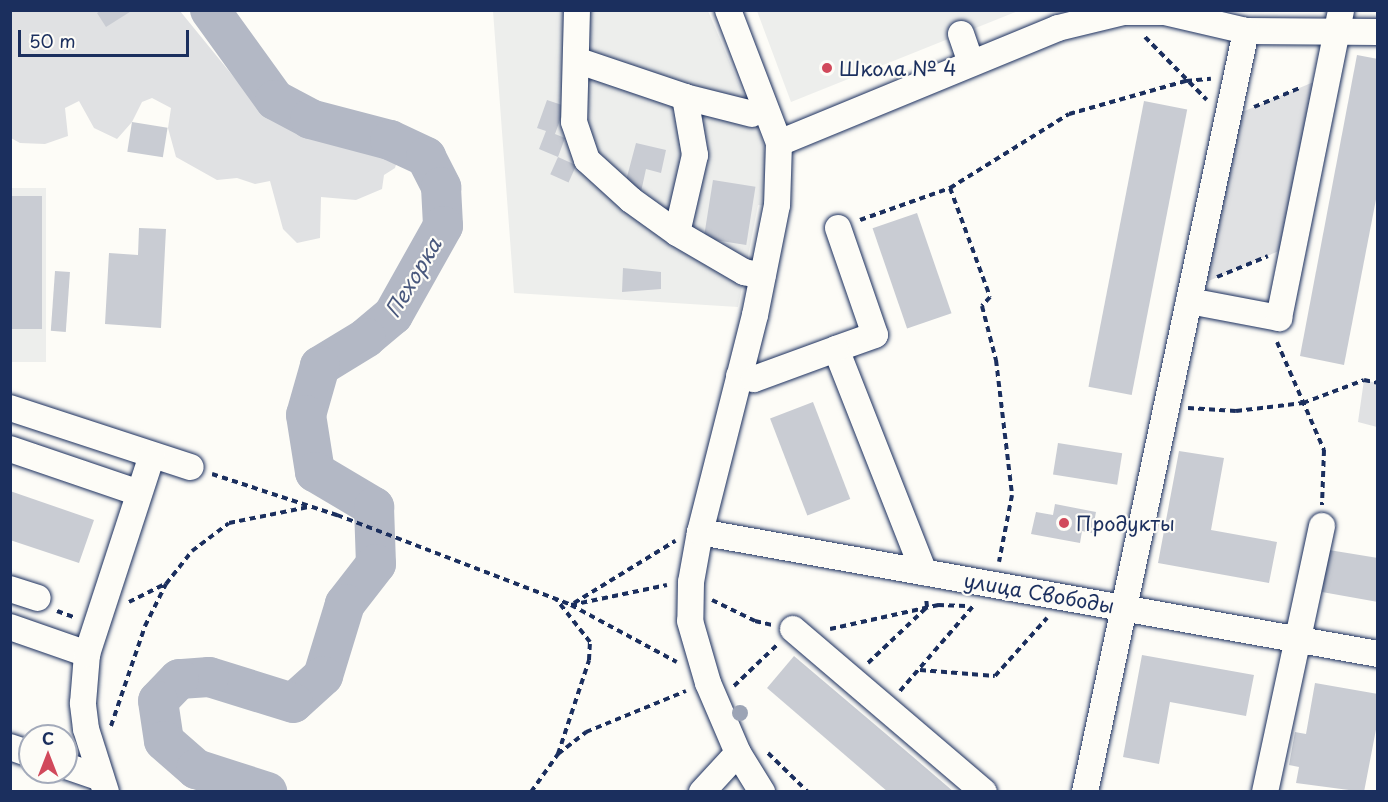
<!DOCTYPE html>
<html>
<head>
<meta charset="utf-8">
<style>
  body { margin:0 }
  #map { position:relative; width:1388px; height:802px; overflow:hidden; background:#fdfcf7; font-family:"Playpen Sans",sans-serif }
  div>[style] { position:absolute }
  .built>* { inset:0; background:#edeeec; transform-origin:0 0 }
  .green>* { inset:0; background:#e0e1e3 }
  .river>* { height:40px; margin:-20px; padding:0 20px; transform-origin:20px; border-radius:20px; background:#b3b8c5 }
  .building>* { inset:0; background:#c9ccd3; transform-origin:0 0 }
  .path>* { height:4px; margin-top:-2px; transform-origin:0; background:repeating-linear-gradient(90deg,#1b2f5e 0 6px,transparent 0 10.5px) }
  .roads { filter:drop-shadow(0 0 2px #1b2f5e) drop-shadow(0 0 2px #1b2f5e) }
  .minor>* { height:26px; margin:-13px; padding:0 13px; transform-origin:13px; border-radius:13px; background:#fdfcf7 }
  .trees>* { width:16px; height:16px; margin:-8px; border-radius:50%; background:#9ca4b5 }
  .dots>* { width:16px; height:16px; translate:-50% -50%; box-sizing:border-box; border:3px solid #fdfcf7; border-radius:50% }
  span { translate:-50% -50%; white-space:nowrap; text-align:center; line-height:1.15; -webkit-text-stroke:4.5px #fdfcf7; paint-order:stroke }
  .poi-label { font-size:20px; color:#1b2f5e }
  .left { translate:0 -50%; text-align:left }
  .street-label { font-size:20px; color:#1b2f5e }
  .water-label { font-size:21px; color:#49587d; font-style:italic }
  .frame { position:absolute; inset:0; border:12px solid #1b2f5e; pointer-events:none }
  .north { position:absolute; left:18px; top:724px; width:60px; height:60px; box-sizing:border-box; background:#fdfcf7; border:2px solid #a3aaba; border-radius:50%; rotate:0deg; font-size:16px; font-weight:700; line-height:24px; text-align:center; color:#1b2f5e }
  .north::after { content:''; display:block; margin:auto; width:21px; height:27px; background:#d1495b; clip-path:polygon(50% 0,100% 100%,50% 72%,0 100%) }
  .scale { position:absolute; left:18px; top:30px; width:171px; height:27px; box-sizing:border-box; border:3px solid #1b2f5e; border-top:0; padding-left:8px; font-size:18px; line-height:21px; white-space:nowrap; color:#1b2f5e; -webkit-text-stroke:4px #fdfcf7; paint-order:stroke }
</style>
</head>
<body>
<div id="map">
  <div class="built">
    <div style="clip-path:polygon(493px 11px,708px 11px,761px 136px,772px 182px,770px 206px,758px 205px,738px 307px,514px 293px)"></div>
    <div style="clip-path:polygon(757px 11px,1018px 11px,791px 102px)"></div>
    <div style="left:11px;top:188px;width:35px;height:174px"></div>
  </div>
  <div class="green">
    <div style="clip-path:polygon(10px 11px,180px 11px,264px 114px,298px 130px,398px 158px,395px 168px,384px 175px,382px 189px,356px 200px,321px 197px,320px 238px,297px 243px,283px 229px,270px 181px,255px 184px,237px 178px,217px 180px,176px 157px,168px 128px,171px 108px,152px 98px,142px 102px,132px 122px,117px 139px,94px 128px,79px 101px,65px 108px,68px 136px,45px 144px,20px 143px,11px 138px)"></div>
    <div style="clip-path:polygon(1328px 76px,1293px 245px,1192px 288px,1228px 118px)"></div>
    <div style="clip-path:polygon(1364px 380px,1377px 383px,1377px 427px,1358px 422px)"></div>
  </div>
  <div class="river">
    <div style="left:210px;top:10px;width:111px;rotate:54.2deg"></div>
    <div style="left:275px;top:100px;width:40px;rotate:28deg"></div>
    <div style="left:310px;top:119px;width:83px;rotate:14.7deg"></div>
    <div style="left:390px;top:140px;width:40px;rotate:25deg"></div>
    <div style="left:426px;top:157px;width:34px;rotate:63deg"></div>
    <div style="left:441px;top:187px;width:39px;rotate:87deg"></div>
    <div style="left:443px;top:226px;width:102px;rotate:119.3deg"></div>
    <div style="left:393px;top:315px;width:35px;rotate:140deg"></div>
    <div style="left:366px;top:338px;width:54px;rotate:148.7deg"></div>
    <div style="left:320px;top:366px;width:51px;rotate:105.9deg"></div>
    <div style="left:306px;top:415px;width:58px;rotate:81deg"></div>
    <div style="left:315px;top:472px;width:69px;rotate:30.7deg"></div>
    <div style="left:374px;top:507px;width:57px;rotate:88deg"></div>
    <div style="left:376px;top:564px;width:51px;rotate:127.8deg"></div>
    <div style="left:345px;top:604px;width:75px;rotate:107deg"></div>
    <div style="left:323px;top:676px;width:40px;rotate:138deg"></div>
    <div style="left:293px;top:703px;width:88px;rotate:-162.8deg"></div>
    <div style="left:209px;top:677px;width:30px;rotate:176deg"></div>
    <div style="left:179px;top:679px;width:30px;rotate:134deg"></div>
    <div style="left:158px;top:701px;width:40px;rotate:81.5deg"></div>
    <div style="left:164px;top:741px;width:43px;rotate:41.2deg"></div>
    <div style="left:196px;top:769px;width:75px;rotate:17.9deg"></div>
  </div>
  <div class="building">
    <div style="clip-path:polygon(102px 10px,133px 10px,106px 27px,97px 13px)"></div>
    <div style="clip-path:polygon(1357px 55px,1378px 59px,1378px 189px,1344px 365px,1300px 356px)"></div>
    <div style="clip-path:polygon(547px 100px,565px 106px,555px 134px,565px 138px,558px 157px,539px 149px,546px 131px,537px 128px)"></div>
    <div style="left:1144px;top:101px;width:44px;height:291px;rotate:11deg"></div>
    <div style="left:132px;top:122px;width:36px;height:30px;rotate:9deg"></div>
    <div style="clip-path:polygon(636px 143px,666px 150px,661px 173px,646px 169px,641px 192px,624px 188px)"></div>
    <div style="left:558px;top:157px;width:20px;height:19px;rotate:24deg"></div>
    <div style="left:713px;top:180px;width:43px;height:59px;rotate:9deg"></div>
    <div style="left:10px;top:196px;width:32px;height:133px"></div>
    <div style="left:917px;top:213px;width:106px;height:47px;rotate:71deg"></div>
    <div style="clip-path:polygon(139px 228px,166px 229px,161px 328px,105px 324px,109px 253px,138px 255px)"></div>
    <div style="clip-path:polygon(623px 268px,661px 272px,661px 289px,622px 292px)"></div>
    <div style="left:55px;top:271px;width:15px;height:60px;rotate:4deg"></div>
    <div style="left:813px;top:402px;width:104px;height:46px;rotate:69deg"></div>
    <div style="left:1058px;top:443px;width:65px;height:32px;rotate:9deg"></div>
    <div style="clip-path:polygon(1179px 451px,1224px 458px,1211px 530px,1277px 542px,1269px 583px,1158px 563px)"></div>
    <div style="clip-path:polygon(10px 491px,94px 520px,79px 563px,10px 540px)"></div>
    <div style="clip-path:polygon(1055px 504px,1096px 512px,1092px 533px,1082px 531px,1080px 543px,1031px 534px,1036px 512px,1053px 515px)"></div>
    <div style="clip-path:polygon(1329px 550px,1378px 558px,1378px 602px,1322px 592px)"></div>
    <div style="clip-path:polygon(1142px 655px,1254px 675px,1246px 716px,1170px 702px,1159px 764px,1123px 757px)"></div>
    <div style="clip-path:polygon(794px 656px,912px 756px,954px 792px,888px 792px,767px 688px)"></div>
    <div style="clip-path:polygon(1315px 683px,1378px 694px,1378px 719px,1364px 792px,1296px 783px,1299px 767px,1289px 765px,1295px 732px,1306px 734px)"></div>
  </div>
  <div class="path">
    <div style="left:1145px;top:37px;width:88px;rotate:45.5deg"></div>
    <div style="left:1254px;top:107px;width:52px;rotate:-22.6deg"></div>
    <div style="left:950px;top:188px;width:116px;rotate:69.8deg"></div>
    <div style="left:990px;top:297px;width:12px;rotate:132deg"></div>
    <div style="left:982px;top:306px;width:56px;rotate:75.5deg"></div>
    <div style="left:996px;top:360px;width:136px;rotate:83.2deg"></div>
    <div style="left:1012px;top:495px;width:68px;rotate:101deg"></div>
    <div style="left:860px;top:220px;width:96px;rotate:-19.6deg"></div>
    <div style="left:950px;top:188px;width:140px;rotate:-31.9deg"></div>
    <div style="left:1069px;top:114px;width:122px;rotate:-15.8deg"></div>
    <div style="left:1186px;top:81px;width:25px;rotate:-5deg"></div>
    <div style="left:1217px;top:277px;width:55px;rotate:-22.4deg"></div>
    <div style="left:1277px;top:342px;width:118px;rotate:66.5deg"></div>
    <div style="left:1324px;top:450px;width:55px;rotate:92.1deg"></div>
    <div style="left:1188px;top:408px;width:48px;rotate:3.6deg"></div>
    <div style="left:1236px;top:411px;width:67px;rotate:-6.8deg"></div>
    <div style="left:1303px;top:403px;width:65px;rotate:-20.7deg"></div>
    <div style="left:1364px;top:380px;width:14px;rotate:12deg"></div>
    <div style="left:212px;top:474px;width:132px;rotate:18.2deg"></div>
    <div style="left:337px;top:515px;width:251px;rotate:21deg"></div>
    <div style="left:571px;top:605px;width:120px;rotate:28.3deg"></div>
    <div style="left:712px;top:600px;width:48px;rotate:26deg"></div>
    <div style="left:755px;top:621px;width:17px;rotate:13deg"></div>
    <div style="left:129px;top:602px;width:40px;rotate:-26.6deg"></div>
    <div style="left:574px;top:603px;width:119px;rotate:-31.5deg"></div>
    <div style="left:571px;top:605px;width:98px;rotate:-11.8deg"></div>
    <div style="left:57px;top:611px;width:20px;rotate:20deg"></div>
    <div style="left:830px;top:629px;width:111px;rotate:-12.5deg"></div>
    <div style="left:938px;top:605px;width:28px;rotate:2deg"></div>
    <div style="left:868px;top:663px;width:81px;rotate:-43.5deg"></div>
    <div style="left:927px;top:607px;width:10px;rotate:-96deg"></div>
    <div style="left:920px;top:670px;width:75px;rotate:4.6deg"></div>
    <div style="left:995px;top:676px;width:78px;rotate:-48.1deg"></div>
    <div style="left:734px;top:686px;width:61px;rotate:-43.7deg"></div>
    <div style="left:900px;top:691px;width:112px;rotate:-49.3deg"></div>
    <div style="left:111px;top:726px;width:106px;rotate:-71.2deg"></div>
    <div style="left:145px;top:626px;width:47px;rotate:-63.4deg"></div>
    <div style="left:166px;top:584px;width:42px;rotate:-51.8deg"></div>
    <div style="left:192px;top:551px;width:46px;rotate:-37.1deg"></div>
    <div style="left:229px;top:523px;width:81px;rotate:-11.4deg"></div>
    <div style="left:768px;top:753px;width:56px;rotate:44.3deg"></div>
    <div style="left:558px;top:754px;width:36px;rotate:-38deg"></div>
    <div style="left:586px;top:732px;width:108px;rotate:-22.3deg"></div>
    <div style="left:531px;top:792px;width:47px;rotate:-54.6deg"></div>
    <div style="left:558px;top:754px;width:99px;rotate:-71.7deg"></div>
    <div style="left:589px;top:660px;width:18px;rotate:-87deg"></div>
    <div style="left:590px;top:642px;width:55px;rotate:-128.3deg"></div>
  </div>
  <div class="roads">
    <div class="minor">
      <div style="left:577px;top:10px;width:112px;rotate:91.5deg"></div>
      <div style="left:574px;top:122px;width:40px;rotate:71.1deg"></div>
      <div style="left:587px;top:160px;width:59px;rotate:42.3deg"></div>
      <div style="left:631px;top:200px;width:57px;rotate:35.7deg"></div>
      <div style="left:677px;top:233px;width:78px;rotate:30.2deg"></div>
      <div style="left:744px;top:272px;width:19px;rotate:12deg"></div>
      <div style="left:728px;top:10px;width:142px;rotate:69deg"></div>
      <div style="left:779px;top:143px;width:62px;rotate:91.8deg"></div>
      <div style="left:777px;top:205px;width:112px;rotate:101.3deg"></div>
      <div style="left:755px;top:315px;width:224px;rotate:104.2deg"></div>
      <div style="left:700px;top:532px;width:51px;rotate:100.2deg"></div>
      <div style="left:691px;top:582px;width:39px;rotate:91deg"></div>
      <div style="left:690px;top:621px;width:65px;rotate:73.8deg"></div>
      <div style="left:708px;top:683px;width:76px;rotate:66.8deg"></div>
      <div style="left:738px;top:753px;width:46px;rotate:58.4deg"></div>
      <div style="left:961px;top:34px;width:31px;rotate:71deg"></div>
      <div style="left:576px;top:60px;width:115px;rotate:18.7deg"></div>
      <div style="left:685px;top:97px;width:59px;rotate:80.2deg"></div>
      <div style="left:695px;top:155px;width:80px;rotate:103deg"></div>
      <div style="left:685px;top:97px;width:69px;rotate:14.2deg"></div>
      <div style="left:779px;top:143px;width:302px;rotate:-22.4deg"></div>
      <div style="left:1058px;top:28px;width:67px;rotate:-13.8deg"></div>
      <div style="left:1123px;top:12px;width:42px"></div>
      <div style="left:1165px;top:12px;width:83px;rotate:13.2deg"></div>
      <div style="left:1246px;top:31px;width:132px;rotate:0.4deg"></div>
      <div style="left:838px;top:228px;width:113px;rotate:70.9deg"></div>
      <div style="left:875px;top:335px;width:41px;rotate:160.3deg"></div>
      <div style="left:836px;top:349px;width:240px;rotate:68.5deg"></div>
      <div style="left:1189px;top:301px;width:92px;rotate:10.7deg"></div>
      <div style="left:1279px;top:318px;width:314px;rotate:-78.6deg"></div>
      <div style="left:739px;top:376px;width:15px;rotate:11deg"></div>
      <div style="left:754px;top:379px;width:87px;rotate:-20.1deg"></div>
      <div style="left:10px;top:408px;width:190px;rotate:18.1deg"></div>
      <div style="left:10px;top:449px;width:136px;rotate:18.8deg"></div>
      <div style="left:700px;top:532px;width:689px;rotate:10.2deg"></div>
      <div style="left:10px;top:589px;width:29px;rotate:18deg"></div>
      <div style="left:10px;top:627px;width:82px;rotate:19.3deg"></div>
      <div style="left:793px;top:629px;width:251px;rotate:40.5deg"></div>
      <div style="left:10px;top:747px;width:21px;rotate:19deg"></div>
      <div style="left:66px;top:766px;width:37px;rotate:19deg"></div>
      <div style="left:106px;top:792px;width:66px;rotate:-107.6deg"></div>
      <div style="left:86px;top:729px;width:26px;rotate:-97deg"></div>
      <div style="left:83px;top:703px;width:49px;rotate:-85.3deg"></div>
      <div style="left:87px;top:654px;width:209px;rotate:-71.9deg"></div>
      <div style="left:702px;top:792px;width:53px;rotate:-47.3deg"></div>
      <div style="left:1085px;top:792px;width:778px;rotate:-78.05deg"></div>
      <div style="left:1265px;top:792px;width:272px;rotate:-77.9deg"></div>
    </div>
  </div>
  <div class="trees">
    <div style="left:740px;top:713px"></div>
  </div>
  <div class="dots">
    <div style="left:827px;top:68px;background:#d1495b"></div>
    <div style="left:1064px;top:523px;background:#d1495b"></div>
  </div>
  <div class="poi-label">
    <span class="left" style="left:839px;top:68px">Школа № 4</span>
    <span class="left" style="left:1076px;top:523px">Продукты</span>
  </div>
  <div class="street-label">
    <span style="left:1039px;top:593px;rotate:10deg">улица Свободы</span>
  </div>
  <div class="water-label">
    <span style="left:412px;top:277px;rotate:-59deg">Пехорка</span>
  </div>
  <div class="frame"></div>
  <div class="north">С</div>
  <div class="scale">50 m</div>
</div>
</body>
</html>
